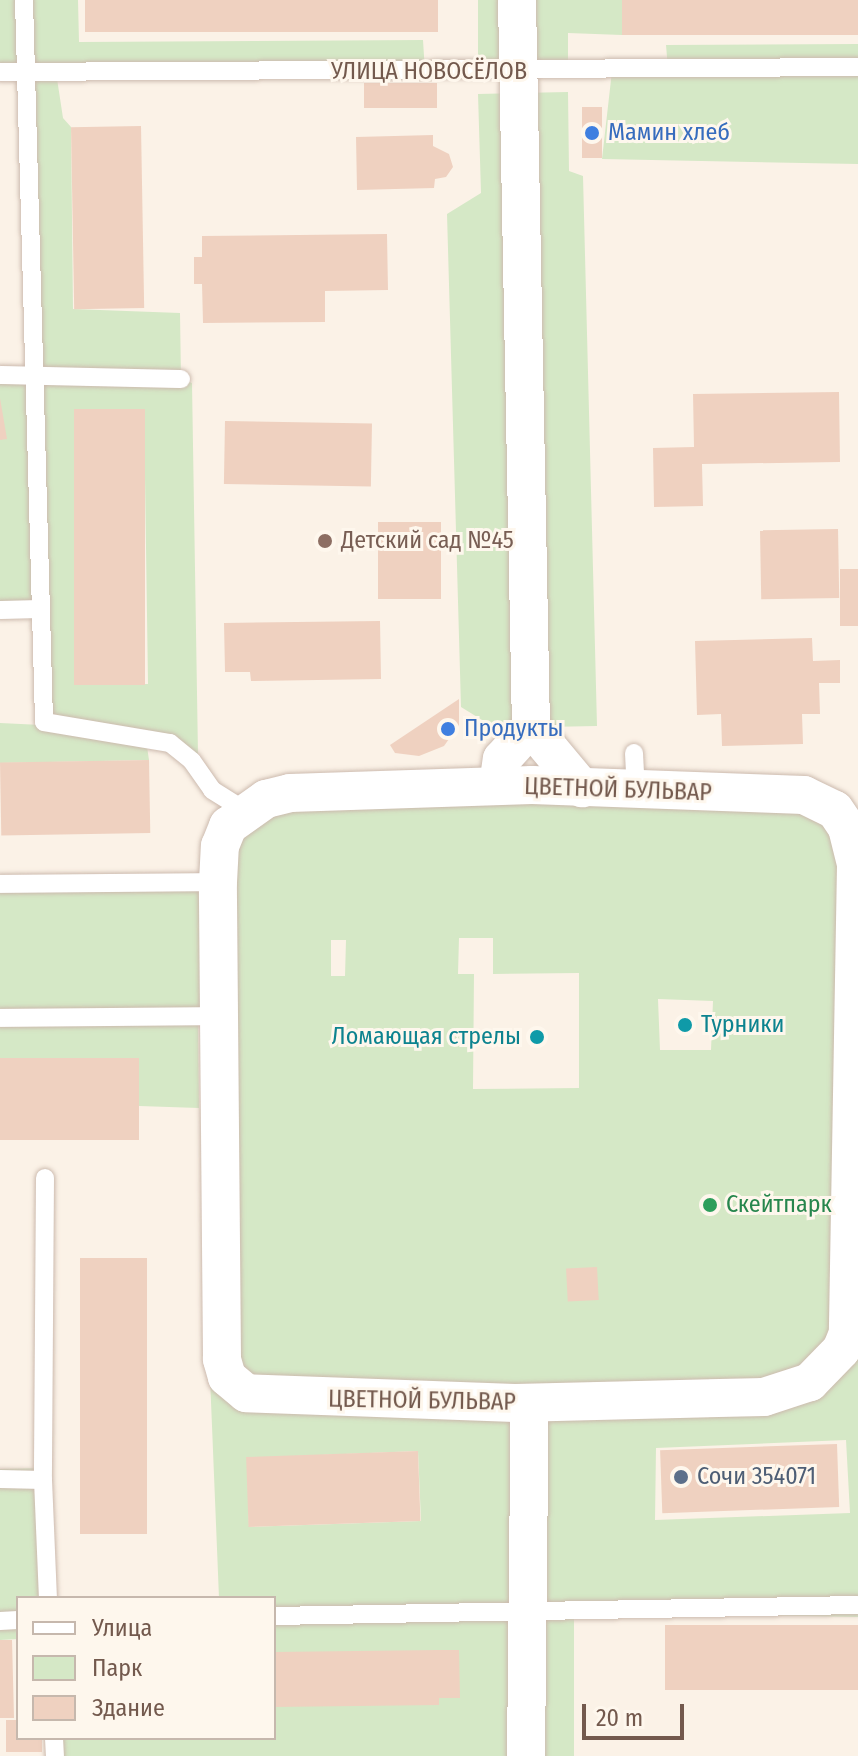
<!DOCTYPE html>
<html>
<head>
<meta charset="utf-8">
<style>
  body { margin:0 }
  #map { position:relative; width:858px; height:1756px; overflow:hidden; background:#fbf2e7; font-family:"Fira Sans Condensed",sans-serif }
  div>[style] { position:absolute }
  .green>* { inset:0; background:#d5e8c6 }
  .building>* { inset:0; background:#efd1c0; transform-origin:0 0 }
  .roads { filter:drop-shadow(0 0 2px #ccbaae) drop-shadow(0 0 2px #ccbaae) }
  .lane>* { height:18px; margin:-9px; padding:0 9px; transform-origin:9px; border-radius:9px; background:#fff }
  .street>* { height:38px; margin:-19px; padding:0 19px; transform-origin:19px; border-radius:19px; background:#fff }
  .dots>* { width:22px; height:22px; translate:-50% -50%; box-sizing:border-box; border:4px solid #fef7ed; border-radius:50% }
  span { translate:-50% -50%; white-space:nowrap; text-align:center; line-height:1.15; -webkit-text-stroke:6px #fef7ed; paint-order:stroke }
  .street-label { font-size:24px; color:#73594d }
  .shop-label { font-size:24px; color:#366cbe }
  .left { translate:0 -50%; text-align:left }
  .education-label { font-size:24px; color:#785e54 }
  .culture-label { font-size:24px; color:#0d838f }
  .right { translate:-100% -50%; text-align:right }
  .leisure-label { font-size:24px; color:#27864d }
  .service-label { font-size:24px; color:#4e5e75 }
  .legend { position:absolute; left:16px; top:1596px; width:260px; height:144px; box-sizing:border-box; background:#fef7ed; border:2px solid #c6b8ad; margin:0; padding:10px 14px; list-style:none; font-size:24px; color:#73594d }
  .legend li { display:flex; align-items:center; gap:16px; height:40px }
  .legend b { width:40px; border:2px solid #c6b8ad }
  .scale { position:absolute; left:582px; top:1704px; width:102px; height:36px; box-sizing:border-box; border:4px solid #73594d; border-top:0; padding-left:10px; font-size:24px; line-height:28px; white-space:nowrap; color:#73594d; -webkit-text-stroke:6px #fef7ed; paint-order:stroke }
</style>
</head>
<body>
<div id="map">
  <div class="green">
    <div style="clip-path:polygon(evenodd,0 0,78px 0,79px 42px,423px 40px,425px 72px,56px 72px,63px 118px,71px 127px,73px 309px,180px 313px,181px 379px,192px 383px,198px 755px,183px 752px,182px 741px,146px 740px,149px 760px,0 763px,0 723px,62px 726px,44px 722px,41px 610px,0 610px,0 375px,34px 376px,26px 72px,0 72px,0 0,144px 409px,148px 684px,77px 685px,74px 410px,144px 409px)"></div>
    <div style="clip-path:polygon(478px 0,622px 0,622px 35px,568px 33px,568px 71px,478px 72px)"></div>
    <div style="clip-path:polygon(858px 44px,858px 164px,602px 159px,612px 71px,668px 69px,666px 45px)"></div>
    <div style="clip-path:polygon(568px 92px,569px 171px,583px 176px,597px 726px,495px 728px,461px 707px,447px 214px,481px 193px,478px 94px)"></div>
    <div style="clip-path:polygon(evenodd,290px 793px,835px 810px,858px 1009px,858px 1617px,574px 1612px,574px 1756px,55px 1756px,54px 1738px,274px 1738px,274px 1598px,219px 1598px,210px 1377px,219px 1016px,198px 1017px,199px 1108px,139px 1106px,138px 1059px,0 1058px,0 884px,217px 882px,220px 846px,290px 793px,459px 938px,493px 938px,493px 974px,579px 973px,579px 1088px,473px 1089px,474px 974px,458px 974px,459px 938px,290px 793px,331px 940px,346px 940px,345px 976px,331px 976px,331px 940px,290px 793px,658px 999px,713px 1001px,711px 1050px,660px 1050px,658px 999px,290px 793px,846px 1440px,850px 1513px,655px 1520px,656px 1448px,846px 1440px,290px 793px,418px 1451px,421px 1521px,249px 1527px,247px 1458px,418px 1451px)"></div>
    <div style="clip-path:polygon(44px 1468px,48px 1598px,18px 1598px,18px 1639px,0 1640px,0 1469px)"></div>
  </div>
  <div class="building">
    <div style="left:85px;top:0;width:353px;height:32px"></div>
    <div style="left:622px;top:0;width:236px;height:35px"></div>
    <div style="left:437px;top:83px;width:25px;height:73px;rotate:90deg"></div>
    <div style="left:582px;top:107px;width:20px;height:51px"></div>
    <div style="left:141px;top:126px;width:182px;height:70px;rotate:89deg"></div>
    <div style="clip-path:polygon(433px 135px,433px 146px,449px 154px,453px 167px,446px 177px,435px 179px,434px 188px,357px 190px,356px 137px)"></div>
    <div style="clip-path:polygon(387px 234px,388px 290px,325px 291px,325px 322px,203px 323px,202px 284px,194px 284px,194px 257px,202px 257px,202px 236px)"></div>
    <div style="clip-path:polygon(839px 392px,840px 462px,702px 464px,703px 506px,654px 507px,653px 448px,694px 447px,693px 394px)"></div>
    <div style="clip-path:polygon(0 398px,7px 439px,0 440px)"></div>
    <div style="left:74px;top:409px;width:71px;height:276px"></div>
    <div style="left:225px;top:421px;width:147px;height:63px;rotate:1deg"></div>
    <div style="left:378px;top:522px;width:63px;height:77px"></div>
    <div style="left:838px;top:529px;width:69px;height:78px;rotate:89deg"></div>
    <div style="left:858px;top:569px;width:57px;height:18px;rotate:90deg"></div>
    <div style="clip-path:polygon(380px 621px,381px 679px,251px 681px,250px 672px,225px 672px,224px 623px)"></div>
    <div style="clip-path:polygon(812px 638px,813px 661px,840px 660px,840px 683px,819px 683px,820px 714px,802px 714px,803px 744px,722px 746px,721px 714px,697px 715px,695px 641px)"></div>
    <div style="clip-path:polygon(459px 699px,459px 725px,444px 746px,419px 756px,395px 753px,390px 745px)"></div>
    <div style="left:149px;top:760px;width:73px;height:149px;rotate:89deg"></div>
    <div style="left:0;top:1058px;width:139px;height:82px"></div>
    <div style="left:80px;top:1258px;width:67px;height:276px"></div>
    <div style="left:597px;top:1267px;width:33px;height:31px;rotate:87deg"></div>
    <div style="left:837px;top:1444px;width:63px;height:177px;rotate:88deg"></div>
    <div style="left:418px;top:1451px;width:70px;height:172px;rotate:88deg"></div>
    <div style="left:665px;top:1625px;width:193px;height:65px"></div>
    <div style="clip-path:polygon(0 1640px,12px 1640px,14px 1718px,0 1718px)"></div>
    <div style="clip-path:polygon(438px 1650px,459px 1650px,460px 1698px,439px 1698px,439px 1705px,274px 1707px,274px 1652px)"></div>
    <div style="clip-path:polygon(6px 1720px,18px 1720px,18px 1738px,42px 1738px,42px 1752px,6px 1752px)"></div>
  </div>
  <div class="roads">
    <div class="lane">
      <div style="left:24px;top:0;width:722px;rotate:88.41deg"></div>
      <div style="left:44px;top:722px;width:128px;rotate:9.5deg"></div>
      <div style="left:170px;top:743px;width:28px;rotate:39deg"></div>
      <div style="left:192px;top:761px;width:35px;rotate:55deg"></div>
      <div style="left:212px;top:790px;width:39px;rotate:32deg"></div>
      <div style="left:0;top:72px;width:858px;rotate:-0.33deg"></div>
      <div style="left:0;top:375px;width:181px;rotate:1.3deg"></div>
      <div style="left:0;top:610px;width:41px;rotate:-1.4deg"></div>
      <div style="left:634px;top:753px;width:40px;rotate:87.1deg"></div>
      <div style="left:0;top:884px;width:218px;rotate:-0.5deg"></div>
      <div style="left:0;top:1018px;width:220px;rotate:-0.5deg"></div>
      <div style="left:45px;top:1178px;width:302px;rotate:90.4deg"></div>
      <div style="left:43px;top:1480px;width:118px;rotate:87.6deg"></div>
      <div style="left:0;top:1479px;width:43px;rotate:1.3deg"></div>
      <div style="left:274px;top:1616px;width:584px;rotate:-1.08deg"></div>
      <div style="left:0;top:1621px;width:18px;rotate:-3deg"></div>
      <div style="left:54px;top:1738px;width:18px;rotate:87deg"></div>
    </div>
    <div class="street">
      <div style="left:517px;top:0;width:727px;rotate:88.9deg"></div>
      <div style="left:531px;top:727px;width:80px;rotate:50.1deg"></div>
      <div style="left:532px;top:785px;width:272px;rotate:2.1deg"></div>
      <div style="left:804px;top:795px;width:34px;rotate:26deg"></div>
      <div style="left:835px;top:810px;width:22px;rotate:56deg"></div>
      <div style="left:847px;top:828px;width:38px;rotate:76deg"></div>
      <div style="left:856px;top:865px;width:468px;rotate:91deg"></div>
      <div style="left:848px;top:1333px;width:18px;rotate:112deg"></div>
      <div style="left:841px;top:1350px;width:45px;rotate:134.1deg"></div>
      <div style="left:810px;top:1382px;width:48px;rotate:161.9deg"></div>
      <div style="left:764px;top:1397px;width:249px;rotate:178.6deg"></div>
      <div style="left:515px;top:1403px;width:269px;rotate:-177.9deg"></div>
      <div style="left:246px;top:1393px;width:25px;rotate:-140deg"></div>
      <div style="left:227px;top:1377px;width:19px;rotate:-106deg"></div>
      <div style="left:222px;top:1359px;width:477px;rotate:-90.5deg"></div>
      <div style="left:218px;top:882px;width:36px;rotate:-87deg"></div>
      <div style="left:220px;top:846px;width:22px;rotate:-68deg"></div>
      <div style="left:228px;top:826px;width:47px;rotate:-35.4deg"></div>
      <div style="left:266px;top:799px;width:25px;rotate:-14deg"></div>
      <div style="left:290px;top:793px;width:242px;rotate:-1.9deg"></div>
      <div style="left:498px;top:786px;width:27px;rotate:-82deg"></div>
      <div style="left:502px;top:759px;width:43px;rotate:-47.8deg"></div>
      <div style="left:526px;top:1756px;width:353px;rotate:-89.4deg"></div>
    </div>
  </div>
  <div class="dots">
    <div style="left:592px;top:133px;background:#3f7fe0"></div>
    <div style="left:325px;top:541px;background:#8d6e63"></div>
    <div style="left:448px;top:729px;background:#3f7fe0"></div>
    <div style="left:685px;top:1025px;background:#0f9aa8"></div>
    <div style="left:537px;top:1037px;background:#0f9aa8"></div>
    <div style="left:710px;top:1205px;background:#2e9e5b"></div>
    <div style="left:681px;top:1477px;background:#5c6f8a"></div>
  </div>
  <div class="street-label">
    <span style="left:429px;top:72px">УЛИЦА НОВОСЁЛОВ</span>
    <span style="left:618px;top:790px;rotate:2deg">ЦВЕТНОЙ БУЛЬВАР</span>
    <span style="left:422px;top:1401px;rotate:1deg">ЦВЕТНОЙ БУЛЬВАР</span>
  </div>
  <div class="shop-label">
    <span class="left" style="left:608px;top:133px">Мамин хлеб</span>
    <span class="left" style="left:464px;top:729px">Продукты</span>
  </div>
  <div class="education-label">
    <span class="left" style="left:341px;top:541px">Детский сад №45</span>
  </div>
  <div class="culture-label">
    <span class="left" style="left:701px;top:1025px">Турники</span>
    <span class="right" style="left:521px;top:1037px">Ломающая стрелы</span>
  </div>
  <div class="leisure-label">
    <span class="left" style="left:726px;top:1205px">Скейтпарк</span>
  </div>
  <div class="service-label">
    <span class="left" style="left:697px;top:1477px">Сочи 354071</span>
  </div>
  <ul class="legend">
  <li><b style="height:10px;background:#fff"></b>Улица</li>
  <li><b style="height:22px;background:#d5e8c6"></b>Парк</li>
  <li><b style="height:22px;background:#efd1c0"></b>Здание</li>
  </ul>
  <div class="scale">20 m</div>
</div>
</body>
</html>
